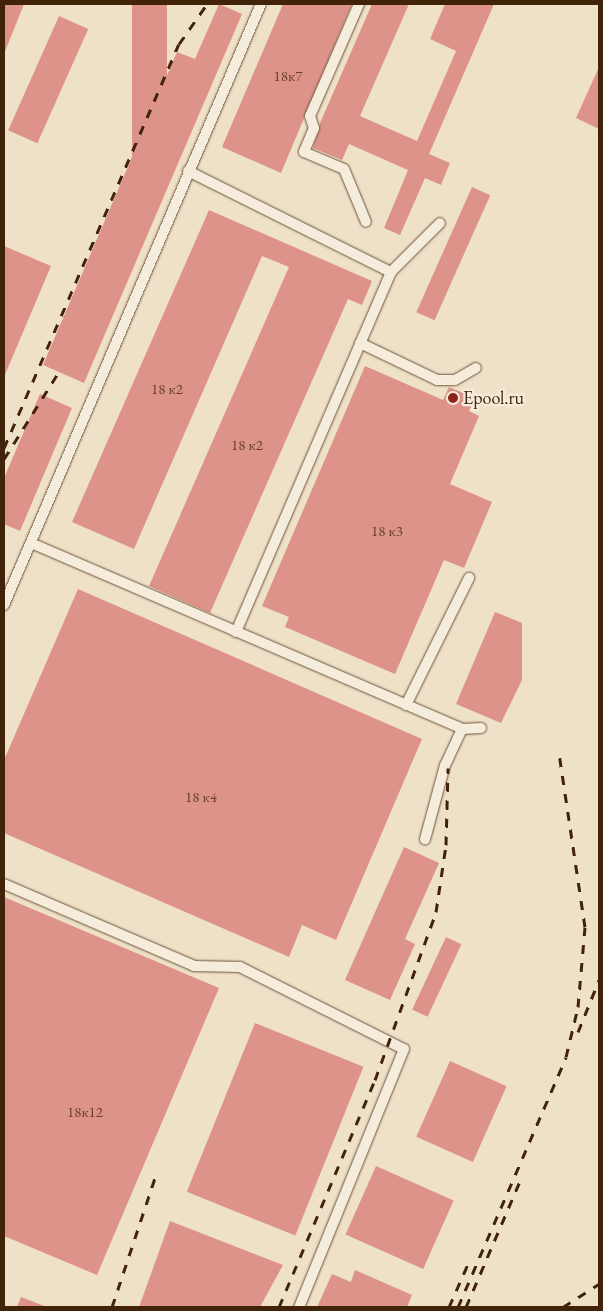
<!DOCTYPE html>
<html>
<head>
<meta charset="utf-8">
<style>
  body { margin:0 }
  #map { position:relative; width:603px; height:1311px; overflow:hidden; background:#efe1c8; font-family:"EB Garamond",serif }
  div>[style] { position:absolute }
  .building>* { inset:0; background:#dd9389; transform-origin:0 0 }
  .roads { filter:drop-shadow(0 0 1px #6c523a) drop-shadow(0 0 1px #6c523a) }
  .minor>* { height:10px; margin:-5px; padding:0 5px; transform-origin:5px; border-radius:5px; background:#f5ecdb }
  .rail>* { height:3px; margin-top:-1.5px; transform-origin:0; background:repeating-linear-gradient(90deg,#41230a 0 9px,transparent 0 18px) }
  .dots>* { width:14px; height:14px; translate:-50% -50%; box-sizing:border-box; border:2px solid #f5ecdb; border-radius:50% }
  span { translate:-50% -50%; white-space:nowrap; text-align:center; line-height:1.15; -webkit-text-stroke:4.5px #f5ecdb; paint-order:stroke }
  .number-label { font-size:15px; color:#683f2a }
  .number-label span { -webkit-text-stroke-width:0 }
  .poi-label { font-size:18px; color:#41230a }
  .left { translate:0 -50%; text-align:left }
  .frame { position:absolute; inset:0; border:5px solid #41230a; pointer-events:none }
</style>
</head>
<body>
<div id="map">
  <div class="building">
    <div style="clip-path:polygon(4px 4px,24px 4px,4px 54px)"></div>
    <div style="left:132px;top:4px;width:35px;height:175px"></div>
    <div style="clip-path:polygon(219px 4px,242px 14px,84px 383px,43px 365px,177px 52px,195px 59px)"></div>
    <div style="clip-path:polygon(283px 4px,352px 4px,281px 173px,222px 147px)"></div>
    <div style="clip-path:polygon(372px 4px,409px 4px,360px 116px,417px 141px,456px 51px,430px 39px,445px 4px,494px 4px,429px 154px,450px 163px,441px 185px,425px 178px,400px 235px,384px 228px,408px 170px,349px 144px,342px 160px,313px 148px,320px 123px)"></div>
    <div style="left:59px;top:16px;width:32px;height:125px;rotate:24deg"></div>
    <div style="clip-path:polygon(599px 67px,599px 129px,576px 118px)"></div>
    <div style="left:472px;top:187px;width:20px;height:137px;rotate:24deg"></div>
    <div style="clip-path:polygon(209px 210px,372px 281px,362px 305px,348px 299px,210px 613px,149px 586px,289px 267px,262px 256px,134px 549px,72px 522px)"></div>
    <div style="clip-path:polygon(4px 246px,51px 266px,4px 377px)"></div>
    <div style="clip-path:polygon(365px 366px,443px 400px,449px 387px,475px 398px,469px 411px,479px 416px,450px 484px,492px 502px,464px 568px,444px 560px,395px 674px,285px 627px,289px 617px,262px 606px)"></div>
    <div style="clip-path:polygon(40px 394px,72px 408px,20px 531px,4px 524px,4px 478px)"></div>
    <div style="clip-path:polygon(78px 589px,422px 739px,336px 940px,302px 925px,289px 957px,4px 833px,4px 760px)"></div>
    <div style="clip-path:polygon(495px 612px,522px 623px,522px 680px,501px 723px,456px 704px)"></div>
    <div style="clip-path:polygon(404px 847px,439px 863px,405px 939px,415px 944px,390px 1000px,345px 980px)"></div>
    <div style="clip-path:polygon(4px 897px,219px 988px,97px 1275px,4px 1236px)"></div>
    <div style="left:446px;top:937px;width:17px;height:80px;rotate:25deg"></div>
    <div style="left:255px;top:1023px;width:117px;height:182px;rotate:22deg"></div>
    <div style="left:450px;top:1061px;width:62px;height:83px;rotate:24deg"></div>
    <div style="left:376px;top:1166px;width:85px;height:75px;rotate:24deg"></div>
    <div style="clip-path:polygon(170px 1221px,283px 1265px,260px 1307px,139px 1307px)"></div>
    <div style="clip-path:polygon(355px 1270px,412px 1295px,407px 1307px,317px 1307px,332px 1274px,351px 1282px)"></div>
    <div style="clip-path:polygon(21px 1297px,47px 1307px,17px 1307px)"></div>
  </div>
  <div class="roads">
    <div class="minor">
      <div style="left:359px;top:4px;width:122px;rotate:113.6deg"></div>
      <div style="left:310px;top:116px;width:13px;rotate:72deg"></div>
      <div style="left:314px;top:128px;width:26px;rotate:113deg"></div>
      <div style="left:304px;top:152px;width:43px;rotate:23deg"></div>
      <div style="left:344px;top:169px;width:57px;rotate:67.5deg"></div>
      <div style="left:188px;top:171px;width:227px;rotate:26.5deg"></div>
      <div style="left:391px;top:272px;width:392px;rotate:113.3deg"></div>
      <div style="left:391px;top:272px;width:69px;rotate:-45deg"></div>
      <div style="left:360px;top:343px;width:85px;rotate:25.7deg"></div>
      <div style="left:437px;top:380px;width:18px"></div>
      <div style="left:455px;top:380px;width:24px;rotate:-30deg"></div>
      <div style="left:31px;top:543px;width:469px;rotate:23.3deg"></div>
      <div style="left:462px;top:729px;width:40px;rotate:115deg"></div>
      <div style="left:445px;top:765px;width:77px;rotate:105.1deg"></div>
      <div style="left:4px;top:605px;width:654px;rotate:-66.85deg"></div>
      <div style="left:406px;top:705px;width:142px;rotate:-63.6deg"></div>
      <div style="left:462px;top:729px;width:19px;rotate:-3deg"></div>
      <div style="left:4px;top:884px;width:207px;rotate:23.3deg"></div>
      <div style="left:194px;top:966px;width:46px;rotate:1.2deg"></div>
      <div style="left:240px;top:967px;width:183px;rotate:26.6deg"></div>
      <div style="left:404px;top:1049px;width:279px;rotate:112.1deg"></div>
    </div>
  </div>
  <div class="rail">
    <div style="left:4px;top:448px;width:440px;rotate:-66.6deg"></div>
    <div style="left:179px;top:44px;width:49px;rotate:-55deg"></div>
    <div style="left:4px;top:459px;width:99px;rotate:-57.8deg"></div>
    <div style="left:578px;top:1032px;width:56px;rotate:-68deg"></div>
    <div style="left:112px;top:1307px;width:136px;rotate:-71.6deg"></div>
    <div style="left:279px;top:1307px;width:246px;rotate:-67.1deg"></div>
    <div style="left:375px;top:1080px;width:179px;rotate:-70deg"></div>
    <div style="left:436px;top:912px;width:68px;rotate:-81.5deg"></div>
    <div style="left:446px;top:845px;width:77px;rotate:-88.5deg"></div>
    <div style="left:449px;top:1307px;width:47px;rotate:-66.2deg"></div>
    <div style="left:458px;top:1307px;width:272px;rotate:-66.6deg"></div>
    <div style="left:566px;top:1057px;width:51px;rotate:-76.5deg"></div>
    <div style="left:578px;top:1007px;width:80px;rotate:-85deg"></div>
    <div style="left:585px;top:927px;width:177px;rotate:-98.5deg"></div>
    <div style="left:466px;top:1307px;width:137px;rotate:-66.8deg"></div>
    <div style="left:563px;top:1307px;width:43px;rotate:-32.6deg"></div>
  </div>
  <div class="dots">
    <div style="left:453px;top:398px;background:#8f2418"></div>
  </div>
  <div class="number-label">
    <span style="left:288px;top:76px">18к7</span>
    <span style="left:167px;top:389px">18 к2</span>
    <span style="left:247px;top:445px">18 к2</span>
    <span style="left:387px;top:531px">18 к3</span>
    <span style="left:201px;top:797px">18 к4</span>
    <span style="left:85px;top:1112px">18к12</span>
  </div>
  <div class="poi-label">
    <span class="left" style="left:463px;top:398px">Epool.ru</span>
  </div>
  <div class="frame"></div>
</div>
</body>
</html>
